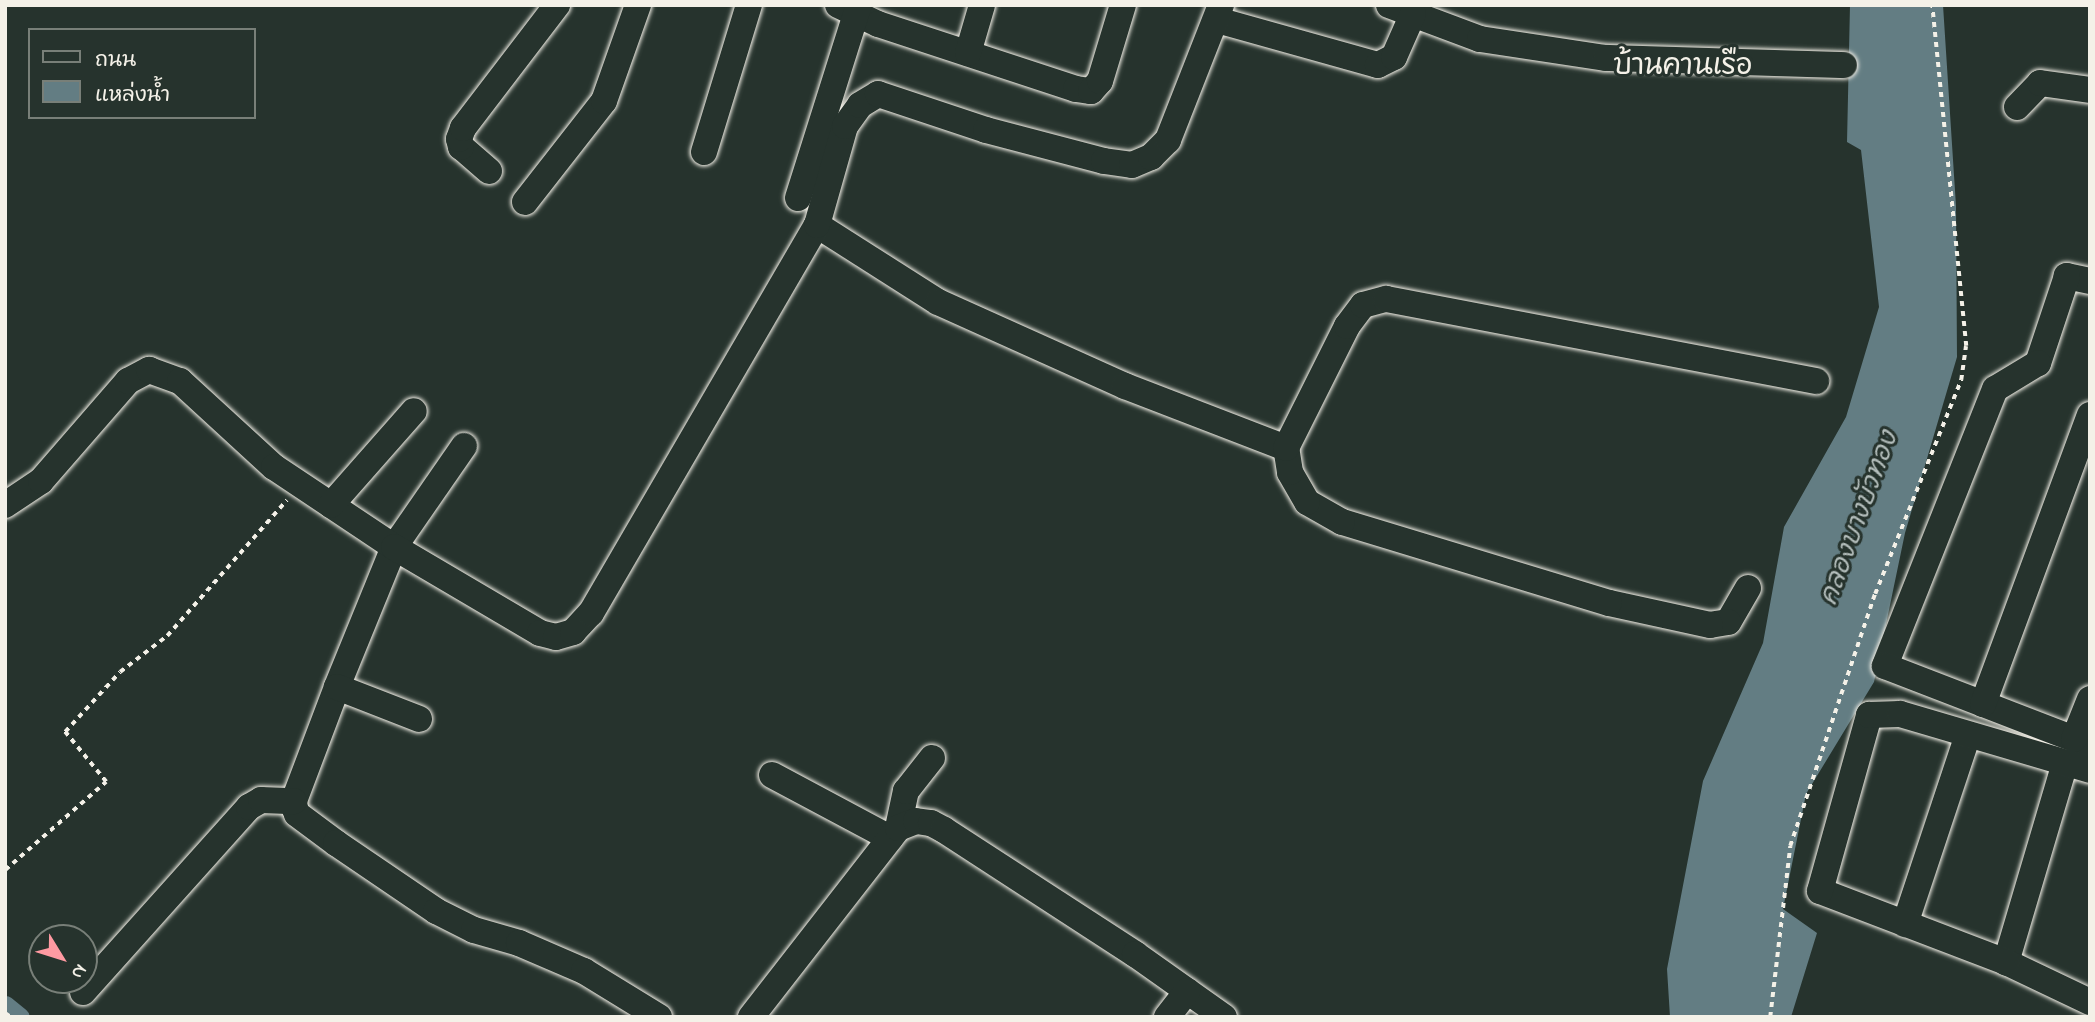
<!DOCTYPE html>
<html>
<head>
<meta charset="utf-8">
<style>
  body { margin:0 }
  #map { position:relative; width:2095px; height:1022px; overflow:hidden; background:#26332d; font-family:"Indie Flower","Playpen Sans Thai",sans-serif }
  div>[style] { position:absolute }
  .water>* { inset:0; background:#637d83 }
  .canal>* { height:19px; margin:-9.5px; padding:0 9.5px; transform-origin:9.5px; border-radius:9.5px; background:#637d83 }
  .path>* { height:3.5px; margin-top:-1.75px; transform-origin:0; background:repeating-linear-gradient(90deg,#f4f1e8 0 5px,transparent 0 10px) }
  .roads { filter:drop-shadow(0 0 2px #f4f1e8) drop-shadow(0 0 2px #f4f1e8) }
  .minor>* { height:26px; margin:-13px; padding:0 13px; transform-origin:13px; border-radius:13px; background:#26332d }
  span { translate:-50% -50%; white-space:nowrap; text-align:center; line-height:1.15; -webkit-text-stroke:6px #26332d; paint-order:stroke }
  .water-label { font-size:26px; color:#b3bdbb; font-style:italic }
  .quarter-label { font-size:28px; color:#f4f1e8 }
  .frame { position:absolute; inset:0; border:7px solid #f4f1e8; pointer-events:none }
  .legend { position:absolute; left:28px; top:28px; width:228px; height:91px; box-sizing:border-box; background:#26332d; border:2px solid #787f78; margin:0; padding:9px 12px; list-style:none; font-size:21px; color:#f4f1e8 }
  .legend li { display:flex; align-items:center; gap:14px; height:35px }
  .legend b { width:35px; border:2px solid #787f78 }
  .north { position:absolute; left:28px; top:924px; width:70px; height:70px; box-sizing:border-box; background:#26332d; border:2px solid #787f78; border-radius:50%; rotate:128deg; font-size:19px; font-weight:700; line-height:28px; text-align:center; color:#f4f1e8 }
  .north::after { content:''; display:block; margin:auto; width:24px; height:32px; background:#ff9aa2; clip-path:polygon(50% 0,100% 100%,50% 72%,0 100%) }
</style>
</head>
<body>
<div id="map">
  <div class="water">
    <div style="clip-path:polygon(1850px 5px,1943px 5px,1956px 206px,1957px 357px,1905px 533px,1874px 682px,1806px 794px,1783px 909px,1817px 933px,1791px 1017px,1670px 1017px,1667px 969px,1703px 781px,1763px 643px,1784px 527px,1846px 417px,1879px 307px,1861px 150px,1847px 142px)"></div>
  </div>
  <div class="canal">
    <div style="left:5px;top:1005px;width:19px;rotate:39deg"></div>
  </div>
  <div class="path">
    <div style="left:5px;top:870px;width:134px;rotate:-41.1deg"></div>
    <div style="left:106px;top:782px;width:65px;rotate:-129.4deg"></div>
    <div style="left:65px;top:732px;width:81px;rotate:-47.5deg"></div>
    <div style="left:120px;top:672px;width:59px;rotate:-37.5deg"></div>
    <div style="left:167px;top:636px;width:181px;rotate:-48.6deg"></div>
    <div style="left:5px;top:1013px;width:7px;rotate:34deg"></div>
    <div style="left:1770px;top:1017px;width:172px;rotate:-83.3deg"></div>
    <div style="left:1790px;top:846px;width:266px;rotate:-71.4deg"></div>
    <div style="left:1875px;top:594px;width:231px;rotate:-68.1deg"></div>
    <div style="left:1961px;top:380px;width:34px;rotate:-82deg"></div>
    <div style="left:1966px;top:346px;width:343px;rotate:-95.7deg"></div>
  </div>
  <div class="roads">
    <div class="minor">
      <div style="left:838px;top:5px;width:44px;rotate:25.4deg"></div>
      <div style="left:878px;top:24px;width:208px;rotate:18.2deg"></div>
      <div style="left:1076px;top:89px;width:15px;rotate:8deg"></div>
      <div style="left:1091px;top:91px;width:13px;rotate:-48deg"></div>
      <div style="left:1100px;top:81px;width:79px;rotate:-73.2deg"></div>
      <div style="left:1389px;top:5px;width:97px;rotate:20.5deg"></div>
      <div style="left:1480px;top:39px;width:127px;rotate:8.6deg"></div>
      <div style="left:1606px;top:58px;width:238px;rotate:1.7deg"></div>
      <div style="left:1217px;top:20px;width:167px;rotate:15.6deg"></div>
      <div style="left:1378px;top:65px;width:18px;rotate:-27deg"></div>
      <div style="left:1394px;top:57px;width:47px;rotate:-66.2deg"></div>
      <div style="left:968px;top:53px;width:50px;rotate:-73.7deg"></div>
      <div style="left:2017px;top:107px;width:33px;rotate:-46deg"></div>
      <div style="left:2040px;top:83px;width:50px;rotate:8deg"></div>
      <div style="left:704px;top:152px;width:154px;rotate:-73deg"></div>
      <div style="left:489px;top:171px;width:37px;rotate:-139deg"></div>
      <div style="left:461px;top:147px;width:8px;rotate:-104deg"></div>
      <div style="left:459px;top:139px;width:12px;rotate:-70deg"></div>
      <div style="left:463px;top:128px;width:155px;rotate:-52.6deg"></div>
      <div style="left:798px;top:198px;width:202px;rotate:-72.5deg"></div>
      <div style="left:525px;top:202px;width:128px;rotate:-52deg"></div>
      <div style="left:604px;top:101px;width:102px;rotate:-70.5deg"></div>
      <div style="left:817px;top:225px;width:143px;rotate:32.5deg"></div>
      <div style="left:938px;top:302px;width:205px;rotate:24.2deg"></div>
      <div style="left:1125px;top:386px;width:173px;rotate:21.1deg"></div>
      <div style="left:2090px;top:281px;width:24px;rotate:-168deg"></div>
      <div style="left:2067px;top:276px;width:92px;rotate:108.4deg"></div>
      <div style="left:2038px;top:363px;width:50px;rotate:148.8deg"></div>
      <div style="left:1995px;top:389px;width:298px;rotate:111.7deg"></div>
      <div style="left:1885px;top:666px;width:220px;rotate:21.1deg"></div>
      <div style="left:464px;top:446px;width:123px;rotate:124.7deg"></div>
      <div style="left:394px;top:547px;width:151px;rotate:112.2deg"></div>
      <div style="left:337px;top:687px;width:122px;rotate:110.7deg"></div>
      <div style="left:294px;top:801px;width:8px;rotate:83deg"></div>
      <div style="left:295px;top:809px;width:5px;rotate:68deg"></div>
      <div style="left:297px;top:814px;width:49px;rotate:36.6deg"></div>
      <div style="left:336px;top:843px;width:121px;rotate:34.2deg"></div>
      <div style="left:436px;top:911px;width:42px;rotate:26.6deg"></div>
      <div style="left:474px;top:930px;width:47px;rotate:16.1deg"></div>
      <div style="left:519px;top:943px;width:71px;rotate:23.3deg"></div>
      <div style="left:584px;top:971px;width:88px;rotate:31.5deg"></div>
      <div style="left:5px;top:505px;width:43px;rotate:-33.7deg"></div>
      <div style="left:41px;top:481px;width:133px;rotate:-49deg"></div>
      <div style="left:128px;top:381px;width:24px;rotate:-28deg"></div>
      <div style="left:149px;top:370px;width:33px;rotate:20deg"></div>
      <div style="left:180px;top:381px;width:127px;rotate:42.5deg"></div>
      <div style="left:274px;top:467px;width:144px;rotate:33.7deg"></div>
      <div style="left:394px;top:547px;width:169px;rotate:30.5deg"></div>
      <div style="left:540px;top:633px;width:16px;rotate:14deg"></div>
      <div style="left:556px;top:637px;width:18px;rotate:-16deg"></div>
      <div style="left:573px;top:632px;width:26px;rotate:-47deg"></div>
      <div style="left:591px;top:613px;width:449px;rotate:-59.8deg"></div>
      <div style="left:817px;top:225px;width:103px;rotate:-74.2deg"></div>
      <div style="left:845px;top:126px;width:26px;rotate:-54deg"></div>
      <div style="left:860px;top:105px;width:21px;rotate:-31deg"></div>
      <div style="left:878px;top:94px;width:114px;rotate:18.4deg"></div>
      <div style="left:986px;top:130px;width:122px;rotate:14.7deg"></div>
      <div style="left:1104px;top:161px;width:28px;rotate:8deg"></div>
      <div style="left:1132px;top:165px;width:21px;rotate:-23deg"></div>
      <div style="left:1151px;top:157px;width:24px;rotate:-45deg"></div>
      <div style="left:1168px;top:140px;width:145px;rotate:-68.6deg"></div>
      <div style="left:331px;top:505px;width:125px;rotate:-48.6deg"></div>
      <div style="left:1748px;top:588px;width:39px;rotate:120deg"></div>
      <div style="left:1728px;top:622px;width:18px;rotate:171deg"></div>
      <div style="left:1710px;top:625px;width:103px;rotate:-167.7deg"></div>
      <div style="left:1609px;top:603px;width:279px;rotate:-163.1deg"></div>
      <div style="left:1342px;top:522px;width:40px;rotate:-150.3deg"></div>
      <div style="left:1307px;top:502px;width:34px;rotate:-120deg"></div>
      <div style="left:1290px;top:472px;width:24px;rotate:-99deg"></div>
      <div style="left:1286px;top:448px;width:136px;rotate:-63.4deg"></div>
      <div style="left:1347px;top:326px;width:26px;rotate:-53deg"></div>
      <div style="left:1363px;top:305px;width:24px;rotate:-15deg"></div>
      <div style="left:1386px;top:299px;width:438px;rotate:10.8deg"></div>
      <div style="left:337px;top:687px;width:88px;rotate:21.3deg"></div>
      <div style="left:1983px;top:704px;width:308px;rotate:-69.7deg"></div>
      <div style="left:2074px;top:739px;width:43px;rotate:-68.2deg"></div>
      <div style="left:2065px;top:763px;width:208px;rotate:106.5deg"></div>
      <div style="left:2006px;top:962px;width:93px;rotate:25.5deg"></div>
      <div style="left:772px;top:775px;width:134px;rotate:28.1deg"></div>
      <div style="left:898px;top:828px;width:38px;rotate:-78deg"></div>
      <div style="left:906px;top:791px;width:42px;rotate:-51.8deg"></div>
      <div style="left:1905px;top:924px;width:199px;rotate:-71.6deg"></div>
      <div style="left:2006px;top:962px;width:199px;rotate:-159.1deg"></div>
      <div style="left:1820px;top:891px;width:183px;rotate:-74.4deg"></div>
      <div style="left:1869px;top:715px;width:31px;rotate:-2deg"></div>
      <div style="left:1900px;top:714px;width:198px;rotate:16.4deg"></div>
      <div style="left:83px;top:992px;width:249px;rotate:-48.1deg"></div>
      <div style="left:249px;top:807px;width:14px;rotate:-30deg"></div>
      <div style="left:261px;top:800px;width:33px;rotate:2deg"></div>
      <div style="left:751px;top:1017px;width:239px;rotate:-52.1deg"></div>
      <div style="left:898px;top:828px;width:19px;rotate:-21deg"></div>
      <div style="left:916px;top:821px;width:15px;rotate:8deg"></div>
      <div style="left:931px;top:823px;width:15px;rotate:28deg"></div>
      <div style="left:944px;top:830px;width:228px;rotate:33deg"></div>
      <div style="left:1135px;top:954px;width:109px;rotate:35.3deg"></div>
      <div style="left:1167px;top:1017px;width:33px;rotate:-52deg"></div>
    </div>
  </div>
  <div class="water-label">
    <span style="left:1861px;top:519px;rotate:-70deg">คลองบางบัวทอง</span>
  </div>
  <div class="quarter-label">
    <span style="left:1683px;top:68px">บ้านคานเรือ</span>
  </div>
  <div class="frame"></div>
  <ul class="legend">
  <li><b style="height:9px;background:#26332d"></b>ถนน</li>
  <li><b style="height:19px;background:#637d83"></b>แหล่งน้ำ</li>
  </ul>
  <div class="north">N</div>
</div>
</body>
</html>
